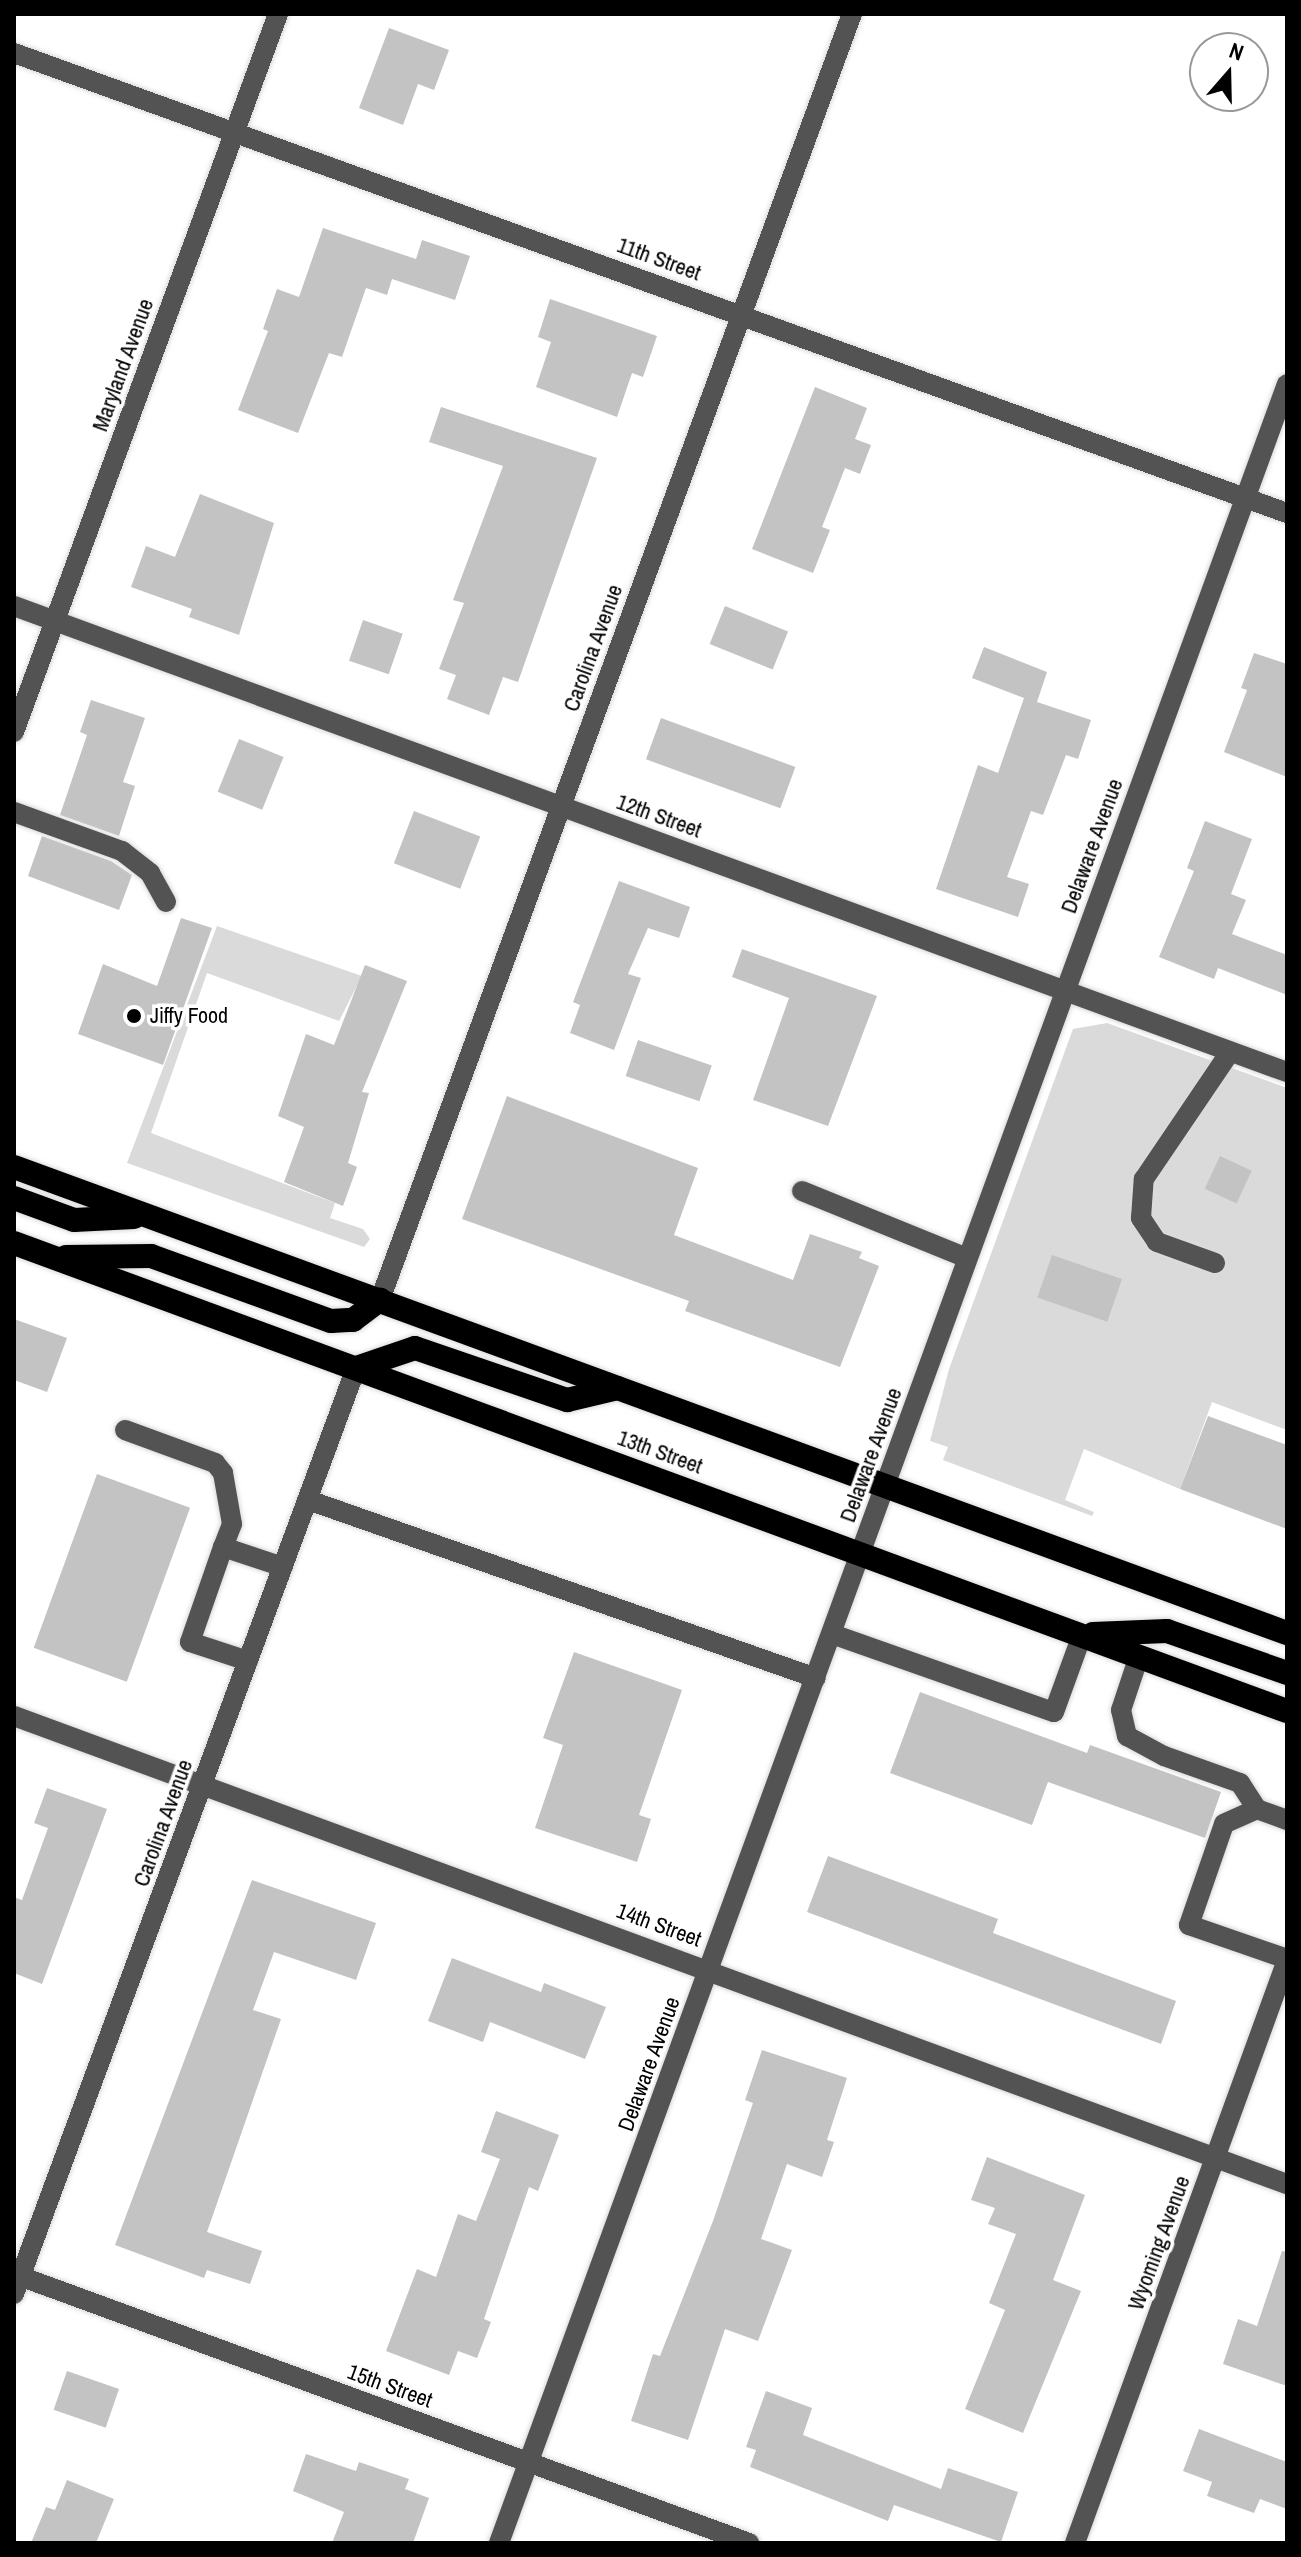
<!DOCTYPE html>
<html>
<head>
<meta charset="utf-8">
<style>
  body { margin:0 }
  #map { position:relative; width:1301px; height:2557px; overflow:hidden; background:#fff; font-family:"Archivo Narrow",sans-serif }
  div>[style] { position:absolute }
  .green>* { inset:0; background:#dadada }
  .building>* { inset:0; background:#c3c3c3; transform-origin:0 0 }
  .roads { filter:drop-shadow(0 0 2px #dbdbdb) drop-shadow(0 0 2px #dbdbdb) }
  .minor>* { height:20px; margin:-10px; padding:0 10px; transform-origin:10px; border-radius:10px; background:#535353 }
  .highway>* { height:24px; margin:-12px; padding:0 12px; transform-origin:12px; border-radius:12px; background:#000 }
  .dots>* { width:22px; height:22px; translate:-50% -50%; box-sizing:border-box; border:4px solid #fff; border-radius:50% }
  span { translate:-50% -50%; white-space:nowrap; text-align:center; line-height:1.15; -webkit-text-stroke:7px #fff; paint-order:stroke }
  .street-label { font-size:22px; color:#000 }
  .poi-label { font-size:22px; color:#000 }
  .left { translate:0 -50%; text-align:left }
  .frame { position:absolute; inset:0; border:16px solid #000; pointer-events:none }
  .north { position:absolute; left:1189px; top:32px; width:80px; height:80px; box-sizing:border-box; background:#fff; border:2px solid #999; border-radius:50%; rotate:20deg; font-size:22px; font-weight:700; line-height:32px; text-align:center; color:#000 }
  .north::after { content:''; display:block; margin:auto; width:28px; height:36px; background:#000; clip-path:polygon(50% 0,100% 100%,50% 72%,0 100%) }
</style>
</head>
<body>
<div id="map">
  <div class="green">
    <div style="clip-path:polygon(217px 926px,362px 976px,339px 1021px,207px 973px,151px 1133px,335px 1203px,330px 1218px,363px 1229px,370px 1239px,364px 1247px,127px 1163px)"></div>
    <div style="clip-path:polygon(1107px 1023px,1287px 1088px,1287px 1430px,1212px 1402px,1180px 1489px,1084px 1449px,1065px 1500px,1094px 1512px,1092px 1516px,943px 1460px,948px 1447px,930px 1441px,949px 1369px,1073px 1029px)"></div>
  </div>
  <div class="building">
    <div style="clip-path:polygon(389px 28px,449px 50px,434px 90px,418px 84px,403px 125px,359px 108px)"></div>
    <div style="clip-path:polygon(323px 228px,416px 259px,422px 240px,470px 256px,455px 300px,392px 279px,387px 295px,366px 288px,342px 357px,329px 353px,298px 433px,238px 410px,268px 331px,263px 329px,277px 289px,299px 297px)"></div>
    <div style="clip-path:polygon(550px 299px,657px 336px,643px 377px,632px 373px,617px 417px,536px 387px,551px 342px,538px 337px)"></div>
    <div style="clip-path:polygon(815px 387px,867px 408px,855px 439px,871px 445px,860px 474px,845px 468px,822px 527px,830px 530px,813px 573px,752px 549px)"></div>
    <div style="clip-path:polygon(441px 407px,597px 458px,518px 682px,503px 677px,489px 715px,447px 699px,456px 675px,439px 669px,464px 603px,453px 600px,503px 466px,429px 442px)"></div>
    <div style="clip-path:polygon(200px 494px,274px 523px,239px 635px,189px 617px,192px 609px,131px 587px,146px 546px,175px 557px)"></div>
    <div style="left:725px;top:606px;width:68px;height:41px;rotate:22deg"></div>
    <div style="left:363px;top:620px;width:42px;height:43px;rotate:19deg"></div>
    <div style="clip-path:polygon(984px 647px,1047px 672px,1037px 702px,1091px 720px,1078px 759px,1066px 755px,1043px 815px,1031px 811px,1007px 877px,1029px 884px,1018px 917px,936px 889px,978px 765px,998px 773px,1024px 698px,972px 678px)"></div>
    <div style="clip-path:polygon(1254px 653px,1287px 664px,1287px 777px,1224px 752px,1247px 690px,1241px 688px)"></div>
    <div style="clip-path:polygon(91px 700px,145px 718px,123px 782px,135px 786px,119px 836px,60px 815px,87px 735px,80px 732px)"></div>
    <div style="left:661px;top:718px;width:143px;height:44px;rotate:20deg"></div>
    <div style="left:239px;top:739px;width:48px;height:57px;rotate:22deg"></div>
    <div style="left:414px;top:811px;width:71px;height:56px;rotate:21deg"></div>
    <div style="clip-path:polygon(1205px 821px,1252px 839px,1231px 894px,1246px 900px,1232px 934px,1287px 955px,1287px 995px,1218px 968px,1214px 979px,1159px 957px,1194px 871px,1187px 868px)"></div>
    <div style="clip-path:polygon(42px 836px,111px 861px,132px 875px,119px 910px,28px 876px)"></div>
    <div style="clip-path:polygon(619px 881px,690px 907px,679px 938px,648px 928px,628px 974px,641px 978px,614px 1050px,570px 1033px,580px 1005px,573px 1002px)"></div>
    <div style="clip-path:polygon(181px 918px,212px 928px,163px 1065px,78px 1034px,103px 964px,157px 986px)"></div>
    <div style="clip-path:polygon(742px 949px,877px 996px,828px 1126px,753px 1100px,789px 998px,732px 977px)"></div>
    <div style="clip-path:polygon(365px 965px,407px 981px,362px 1092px,369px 1093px,348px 1163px,357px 1167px,343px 1206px,284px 1182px,304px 1127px,278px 1116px,306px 1034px,334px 1045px)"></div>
    <div style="left:638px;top:1040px;width:78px;height:38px;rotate:19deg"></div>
    <div style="clip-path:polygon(507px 1096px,698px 1168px,674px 1235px,793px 1280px,810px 1234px,862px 1252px,859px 1258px,879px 1266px,840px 1367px,685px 1311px,689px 1301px,462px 1219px)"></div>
    <div style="left:1220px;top:1156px;width:35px;height:36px;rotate:25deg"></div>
    <div style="left:1052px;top:1255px;width:74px;height:45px;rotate:19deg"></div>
    <div style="clip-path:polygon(14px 1319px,67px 1338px,47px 1392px,14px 1380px)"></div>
    <div style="clip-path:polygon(1208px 1416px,1287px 1445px,1287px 1529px,1180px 1489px)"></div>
    <div style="left:97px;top:1474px;width:99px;height:185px;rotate:20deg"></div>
    <div style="clip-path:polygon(574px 1652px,682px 1690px,639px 1815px,651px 1819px,637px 1862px,535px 1828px,563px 1745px,543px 1738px)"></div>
    <div style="clip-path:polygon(920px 1692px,1087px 1753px,1090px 1745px,1221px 1792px,1205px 1838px,1048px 1782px,1032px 1825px,890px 1773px)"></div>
    <div style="clip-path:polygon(47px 1788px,107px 1809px,42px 1984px,14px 1973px,14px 1897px,22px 1900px,48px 1828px,34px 1823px)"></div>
    <div style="clip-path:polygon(828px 1856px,998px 1919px,993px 1933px,1176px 2001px,1161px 2044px,807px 1912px)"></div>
    <div style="clip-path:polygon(252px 1880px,376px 1923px,356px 1980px,274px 1952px,253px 2010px,281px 2019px,207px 2232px,262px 2251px,250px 2284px,207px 2270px,204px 2278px,115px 2245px)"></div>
    <div style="clip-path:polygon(452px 1958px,541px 1992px,544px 1983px,606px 2007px,585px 2059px,490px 2022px,483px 2042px,428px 2021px)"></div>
    <div style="clip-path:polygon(762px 2050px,847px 2078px,827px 2140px,834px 2142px,822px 2177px,787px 2164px,761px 2239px,792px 2250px,758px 2341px,725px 2329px,688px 2440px,631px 2421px,653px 2354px,660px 2356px,713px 2221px,753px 2103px,745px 2100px)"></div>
    <div style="clip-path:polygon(496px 2111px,559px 2135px,538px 2191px,529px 2187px,484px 2319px,491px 2322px,477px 2358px,458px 2351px,449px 2375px,386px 2351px,417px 2269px,436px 2277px,458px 2214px,476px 2221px,500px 2159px,481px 2152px)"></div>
    <div style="clip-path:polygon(987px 2157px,1085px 2195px,1053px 2280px,1081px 2291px,1023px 2433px,965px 2409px,1005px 2310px,989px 2303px,1016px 2234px,988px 2224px,995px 2208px,971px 2200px)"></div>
    <div style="clip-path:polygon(1282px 2251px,1287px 2252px,1287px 2386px,1223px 2364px,1238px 2319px,1257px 2326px)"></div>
    <div style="left:67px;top:2371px;width:55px;height:41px;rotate:19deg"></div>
    <div style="clip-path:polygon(766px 2391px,812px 2408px,803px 2435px,941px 2489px,948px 2468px,1018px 2492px,1001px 2542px,894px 2505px,888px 2521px,750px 2467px,756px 2450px,746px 2447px)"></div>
    <div style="clip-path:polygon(1199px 2429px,1287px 2462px,1287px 2509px,1260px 2499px,1254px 2513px,1207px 2496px,1212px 2482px,1183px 2471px)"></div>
    <div style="clip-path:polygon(306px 2454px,356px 2471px,359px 2462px,409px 2479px,405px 2489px,429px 2498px,413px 2543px,332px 2543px,344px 2512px,293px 2491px)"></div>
    <div style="clip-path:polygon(67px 2480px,114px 2499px,96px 2543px,31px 2543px,46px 2507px,55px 2510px)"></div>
  </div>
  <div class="roads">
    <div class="minor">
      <div style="left:14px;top:53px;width:1354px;rotate:19.87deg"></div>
      <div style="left:14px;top:606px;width:1356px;rotate:20.11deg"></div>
      <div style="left:14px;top:732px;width:765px;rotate:-69.81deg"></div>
      <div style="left:14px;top:812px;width:115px;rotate:19.9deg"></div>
      <div style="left:122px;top:851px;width:36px;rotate:38deg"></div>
      <div style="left:150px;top:873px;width:33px;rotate:61deg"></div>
      <div style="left:802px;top:1191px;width:178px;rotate:22.1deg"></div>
      <div style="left:1215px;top:1263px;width:62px;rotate:-160.1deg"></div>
      <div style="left:1157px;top:1242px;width:29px;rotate:-124deg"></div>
      <div style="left:1141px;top:1218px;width:39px;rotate:-86deg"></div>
      <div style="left:1144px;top:1179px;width:153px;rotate:-55.9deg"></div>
      <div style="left:380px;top:1300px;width:1370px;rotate:-69.85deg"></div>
      <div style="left:125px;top:1430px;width:96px;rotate:20.1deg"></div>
      <div style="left:215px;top:1463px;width:13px;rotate:51deg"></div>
      <div style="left:223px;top:1473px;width:52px;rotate:80deg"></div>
      <div style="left:232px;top:1524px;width:25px;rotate:111deg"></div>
      <div style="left:308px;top:1500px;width:538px;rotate:19.31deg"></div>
      <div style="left:832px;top:1634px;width:235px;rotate:19.4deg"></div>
      <div style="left:1054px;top:1712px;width:82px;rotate:-70deg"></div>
      <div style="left:1139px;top:1656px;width:57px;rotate:108.4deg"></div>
      <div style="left:1121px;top:1710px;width:27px;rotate:77deg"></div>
      <div style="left:1127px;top:1736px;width:42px;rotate:28.4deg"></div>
      <div style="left:1164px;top:1756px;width:81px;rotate:19.6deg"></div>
      <div style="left:1240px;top:1783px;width:31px;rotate:57deg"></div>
      <div style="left:248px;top:1661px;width:61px;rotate:-161.9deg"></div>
      <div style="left:190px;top:1642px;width:101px;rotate:-70.8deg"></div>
      <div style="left:223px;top:1547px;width:63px;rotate:18.4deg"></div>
      <div style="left:14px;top:1716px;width:1356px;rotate:20.19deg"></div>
      <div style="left:1287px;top:1820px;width:32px;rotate:-160deg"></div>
      <div style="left:1257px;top:1809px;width:36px;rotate:156deg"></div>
      <div style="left:1224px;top:1824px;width:107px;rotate:109.1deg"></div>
      <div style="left:1189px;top:1925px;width:104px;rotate:19.1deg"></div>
      <div style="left:14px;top:2274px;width:783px;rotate:20.1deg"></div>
      <div style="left:14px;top:2294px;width:987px;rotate:-69.73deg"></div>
      <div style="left:499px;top:2543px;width:2298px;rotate:-69.95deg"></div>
      <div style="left:1075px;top:2543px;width:620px;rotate:-70.02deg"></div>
    </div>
    <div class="highway">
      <div style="left:14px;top:1167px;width:1356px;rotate:20.11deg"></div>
      <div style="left:14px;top:1198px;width:64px;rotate:20.1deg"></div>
      <div style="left:74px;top:1220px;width:60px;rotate:-2.9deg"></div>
      <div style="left:14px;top:1243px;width:1356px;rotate:20.19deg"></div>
      <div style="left:66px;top:1257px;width:85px;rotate:-0.7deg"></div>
      <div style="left:151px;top:1256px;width:191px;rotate:19.9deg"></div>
      <div style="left:331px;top:1321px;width:22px;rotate:-3deg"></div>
      <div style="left:353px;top:1320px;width:34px;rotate:-37deg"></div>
      <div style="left:356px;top:1368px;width:62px;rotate:-18.7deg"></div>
      <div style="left:415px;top:1348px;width:161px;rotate:18.9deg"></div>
      <div style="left:567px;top:1400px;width:52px;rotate:-13.2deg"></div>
      <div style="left:1093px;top:1634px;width:74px;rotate:-2.3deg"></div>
      <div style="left:1167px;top:1631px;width:127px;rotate:19.3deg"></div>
    </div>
  </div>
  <div class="dots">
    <div style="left:134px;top:1016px;background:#000"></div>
  </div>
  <div class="street-label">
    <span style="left:659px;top:259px;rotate:20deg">11th Street</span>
    <span style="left:123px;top:365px;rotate:-70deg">Maryland Avenue</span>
    <span style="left:593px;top:648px;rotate:-70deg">Carolina Avenue</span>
    <span style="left:659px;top:816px;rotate:20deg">12th Street</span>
    <span style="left:1092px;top:846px;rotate:-70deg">Delaware Avenue</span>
    <span style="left:660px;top:1452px;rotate:20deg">13th Street</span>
    <span style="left:871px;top:1455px;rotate:-70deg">Delaware Avenue</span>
    <span style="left:163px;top:1823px;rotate:-70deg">Carolina Avenue</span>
    <span style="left:659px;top:1925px;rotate:20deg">14th Street</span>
    <span style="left:649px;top:2064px;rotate:-70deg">Delaware Avenue</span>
    <span style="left:1159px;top:2243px;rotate:-70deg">Wyoming Avenue</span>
    <span style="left:390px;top:2386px;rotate:20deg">15th Street</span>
  </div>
  <div class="poi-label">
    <span class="left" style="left:150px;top:1016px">Jiffy Food</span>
  </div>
  <div class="frame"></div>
  <div class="north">N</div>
</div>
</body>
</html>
